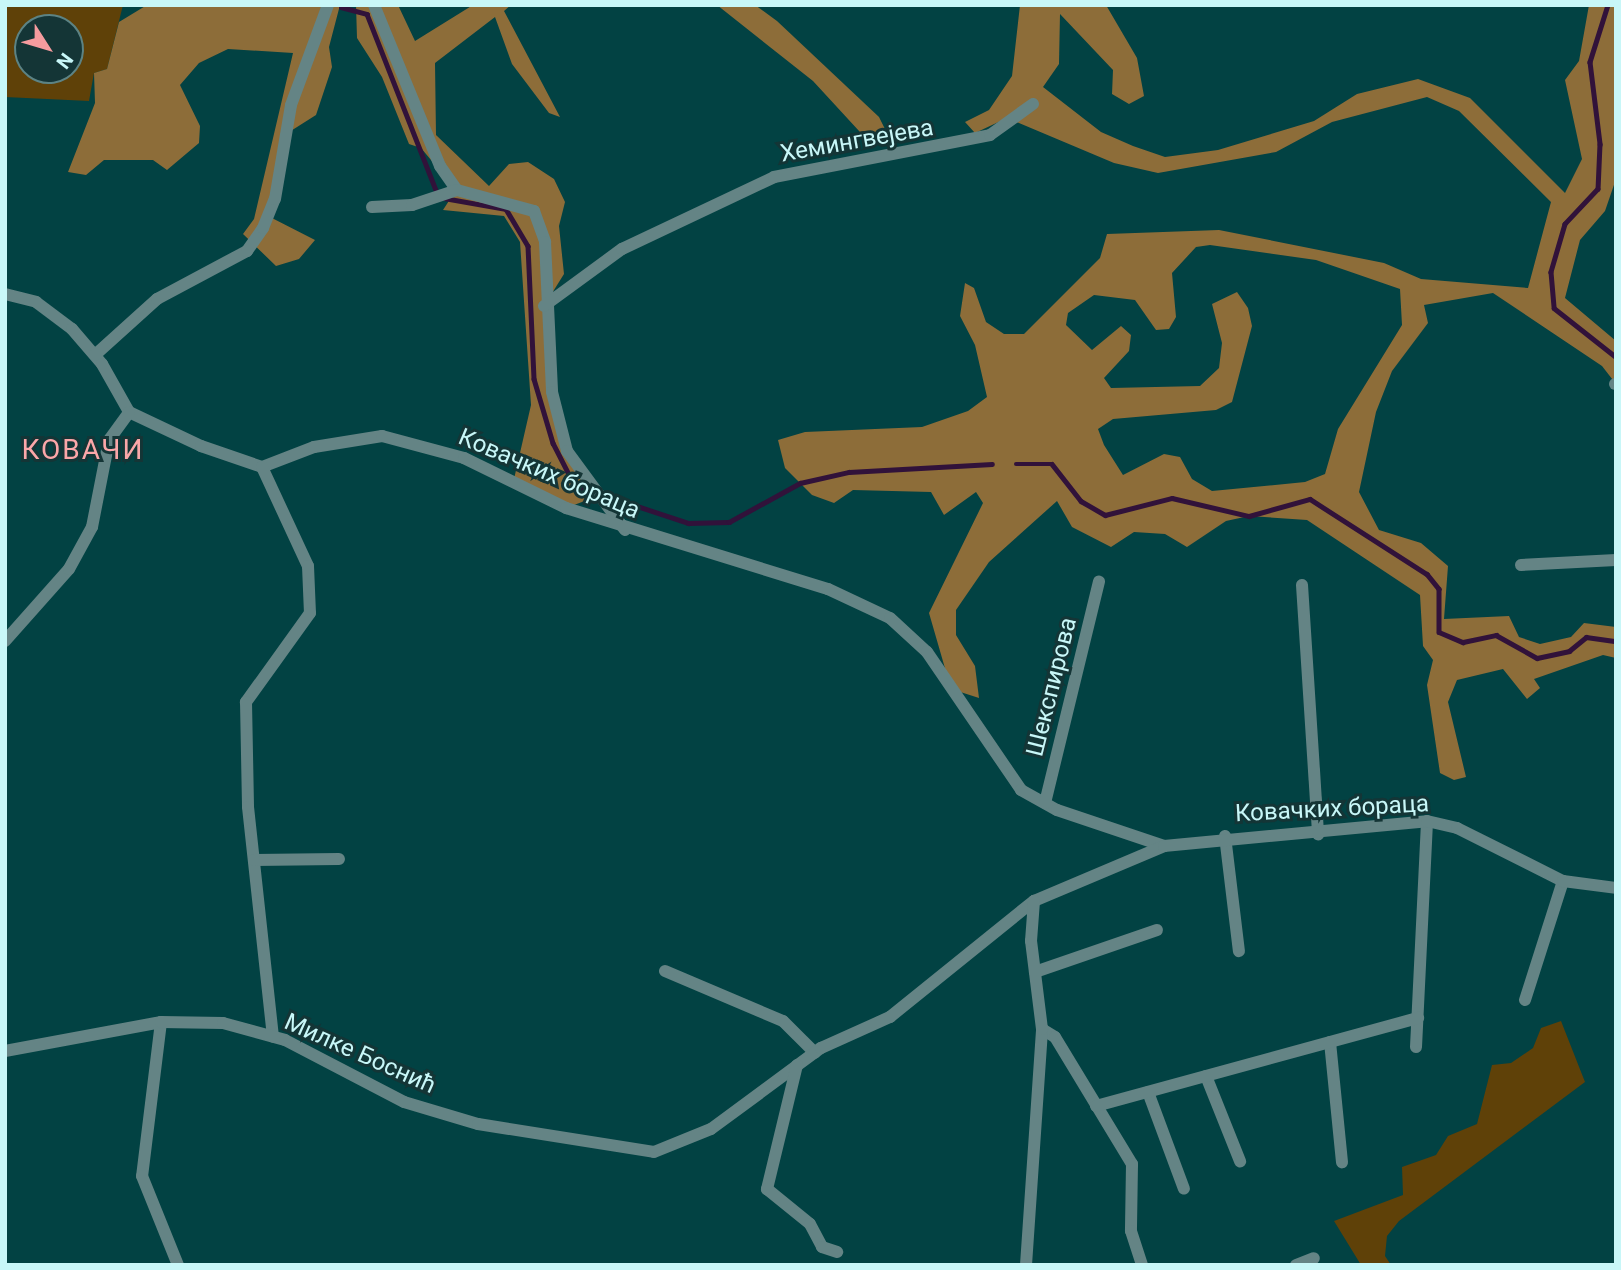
<!DOCTYPE html>
<html>
<head>
<meta charset="utf-8">
<style>
  body { margin:0 }
  #map { position:relative; width:1621px; height:1270px; overflow:hidden; background:#024243; font-family:Roboto,sans-serif }
  div>[style] { position:absolute }
  .green>* { inset:0; background:#5f4108 }
  .forest>* { inset:0; background:#8d6d39 }
  .stream>* { height:4.5px; margin:-2.25px; padding:0 2.25px; transform-origin:2.25px; border-radius:2.25px; background:#31123a }
  .minor>* { height:12px; margin:-6px; padding:0 6px; transform-origin:6px; border-radius:6px; background:#648485 }
  span { translate:-50% -50%; white-space:nowrap; text-align:center; line-height:1.15; -webkit-text-stroke:6px #143536; paint-order:stroke }
  .street-label { font-size:24px; color:#c8f7f8 }
  .quarter-label { font-size:28px; color:#fba7a9; letter-spacing:2px }
  .frame { position:absolute; inset:0; border:7px solid #c8f7f8; pointer-events:none }
  .north { position:absolute; left:14px; top:14px; width:70px; height:70px; box-sizing:border-box; background:#143536; border:2px solid #5c8384; border-radius:50%; rotate:127deg; font-size:19px; font-weight:700; line-height:28px; text-align:center; color:#c8f7f8 }
  .north::after { content:''; display:block; margin:auto; width:24px; height:32px; background:#f59b9e; clip-path:polygon(50% 0,100% 100%,50% 72%,0 100%) }
</style>
</head>
<body>
<div id="map">
  <div class="green">
    <div style="clip-path:polygon(evenodd,5px 5px,123px 5px,107px 69px,94px 73px,89px 101px,5px 97px,5px 5px,28px 28px,70px 28px,70px 70px,28px 70px,28px 28px)"></div>
    <div style="clip-path:polygon(1561px 1021px,1585px 1082px,1399px 1221px,1387px 1236px,1385px 1256px,1391px 1265px,1361px 1265px,1334px 1221px,1403px 1195px,1402px 1167px,1436px 1155px,1448px 1136px,1477px 1124px,1492px 1065px,1511px 1063px,1533px 1048px,1541px 1028px)"></div>
  </div>
  <div class="forest">
    <div style="clip-path:polygon(147px 5px,340px 5px,329px 47px,332px 67px,316px 115px,286px 134px,268px 216px,315px 240px,299px 259px,276px 266px,243px 234px,254px 219px,293px 53px,228px 49px,199px 63px,180px 85px,200px 126px,199px 143px,167px 170px,153px 160px,104px 160px,86px 175px,68px 172px,95px 103px,94px 73px,107px 69px,119px 22px)"></div>
    <div style="clip-path:polygon(356px 5px,398px 5px,415px 41px,473px 5px,511px 5px,504px 11px,560px 117px,549px 113px,512px 64px,495px 17px,435px 63px,436px 135px,489px 186px,509px 164px,528px 162px,554px 179px,565px 202px,559px 226px,564px 274px,544px 306px,567px 451px,590px 499px,566px 508px,514px 479px,531px 405px,520px 242px,504px 216px,443px 210px,456px 190px,421px 148px,409px 144px,382px 77px,357px 38px)"></div>
    <div style="clip-path:polygon(717px 5px,755px 5px,777px 21px,879px 117px,886px 131px,871px 144px,813px 81px)"></div>
    <div style="clip-path:polygon(evenodd,1020px 5px,1106px 5px,1137px 58px,1144px 96px,1129px 104px,1112px 94px,1113px 70px,1060px 14px,1059px 64px,1043px 87px,1101px 132px,1133px 146px,1165px 157px,1218px 150px,1314px 121px,1357px 94px,1418px 79px,1470px 98px,1565px 193px,1582px 159px,1565px 80px,1579px 61px,1589px 5px,1616px 5px,1616px 179px,1605px 211px,1580px 240px,1565px 298px,1616px 341px,1616px 384px,1602px 366px,1493px 293px,1424px 305px,1428px 323px,1392px 371px,1376px 412px,1359px 492px,1379px 530px,1421px 543px,1448px 566px,1444px 619px,1509px 616px,1519px 637px,1540px 644px,1571px 637px,1584px 623px,1616px 627px,1616px 658px,1603px 655px,1534px 679px,1540px 688px,1527px 699px,1503px 669px,1457px 680px,1448px 702px,1466px 777px,1454px 780px,1440px 773px,1427px 685px,1433px 660px,1423px 646px,1420px 595px,1307px 520px,1249px 516px,1226px 521px,1187px 547px,1165px 534px,1134px 532px,1111px 547px,1072px 527px,1057px 501px,989px 562px,956px 610px,956px 635px,975px 666px,979px 698px,951px 689px,929px 613px,983px 503px,976px 492px,944px 515px,931px 492px,853px 490px,834px 503px,812px 495px,785px 468px,778px 440px,805px 432px,922px 427px,968px 411px,987px 397px,975px 345px,960px 316px,965px 283px,974px 288px,986px 322px,1004px 334px,1024px 334px,1100px 258px,1107px 234px,1219px 230px,1384px 263px,1421px 279px,1528px 288px,1551px 202px,1459px 111px,1427px 97px,1332px 122px,1276px 152px,1158px 173px,1114px 163px,1007px 118px,975px 133px,965px 122px,989px 110px,1012px 76px,1020px 5px,1210px 245px,1316px 260px,1400px 289px,1402px 325px,1338px 429px,1325px 474px,1305px 482px,1212px 491px,1192px 479px,1180px 457px,1164px 454px,1123px 475px,1104px 445px,1098px 429px,1113px 419px,1216px 410px,1232px 402px,1252px 326px,1248px 308px,1237px 292px,1212px 304px,1222px 343px,1219px 368px,1200px 386px,1111px 388px,1104px 378px,1129px 351px,1131px 335px,1121px 326px,1092px 350px,1066px 325px,1068px 313px,1094px 295px,1135px 300px,1156px 330px,1169px 329px,1176px 317px,1172px 273px,1196px 247px,1210px 245px)"></div>
  </div>
  <div class="stream">
    <div style="left:1608px;top:5px;width:60px;rotate:107.5deg"></div>
    <div style="left:1590px;top:62px;width:83px;rotate:83deg"></div>
    <div style="left:1600px;top:144px;width:45px;rotate:92.5deg"></div>
    <div style="left:1598px;top:189px;width:48px;rotate:133.3deg"></div>
    <div style="left:1565px;top:224px;width:50px;rotate:106.3deg"></div>
    <div style="left:1551px;top:272px;width:36px;rotate:85deg"></div>
    <div style="left:1554px;top:308px;width:79px;rotate:38.3deg"></div>
    <div style="left:341px;top:7px;width:27px;rotate:15deg"></div>
    <div style="left:367px;top:14px;width:192px;rotate:68.6deg"></div>
    <div style="left:444px;top:198px;width:63px;rotate:10.1deg"></div>
    <div style="left:506px;top:209px;width:43px;rotate:59.3deg"></div>
    <div style="left:528px;top:246px;width:133px;rotate:87.4deg"></div>
    <div style="left:534px;top:379px;width:67px;rotate:73.5deg"></div>
    <div style="left:553px;top:443px;width:48px;rotate:62.9deg"></div>
    <div style="left:575px;top:486px;width:19px;rotate:16deg"></div>
    <div style="left:1016px;top:464px;width:36px"></div>
    <div style="left:1052px;top:464px;width:47px;rotate:51.9deg"></div>
    <div style="left:1081px;top:501px;width:28px;rotate:30deg"></div>
    <div style="left:1105px;top:515px;width:69px;rotate:-14.2deg"></div>
    <div style="left:1172px;top:498px;width:79px;rotate:13.2deg"></div>
    <div style="left:1249px;top:516px;width:63px;rotate:-15.6deg"></div>
    <div style="left:1310px;top:499px;width:139px;rotate:32.7deg"></div>
    <div style="left:1427px;top:574px;width:19px;rotate:51deg"></div>
    <div style="left:1439px;top:589px;width:43px;rotate:90deg"></div>
    <div style="left:1439px;top:632px;width:26px;rotate:23deg"></div>
    <div style="left:1463px;top:642px;width:34px;rotate:-12deg"></div>
    <div style="left:1496px;top:635px;width:47px;rotate:29.3deg"></div>
    <div style="left:1537px;top:658px;width:33px;rotate:-12deg"></div>
    <div style="left:1569px;top:651px;width:22px;rotate:-39deg"></div>
    <div style="left:1586px;top:637px;width:30px;rotate:8deg"></div>
    <div style="left:604px;top:495px;width:89px;rotate:18.4deg"></div>
    <div style="left:688px;top:523px;width:41px;rotate:-1.4deg"></div>
    <div style="left:729px;top:522px;width:81px;rotate:-28.8deg"></div>
    <div style="left:800px;top:483px;width:50px;rotate:-12.7deg"></div>
    <div style="left:849px;top:472px;width:143px;rotate:-3.2deg"></div>
  </div>
  <div class="minor">
    <div style="left:374px;top:5px;width:174px;rotate:67.7deg"></div>
    <div style="left:440px;top:166px;width:29px;rotate:55deg"></div>
    <div style="left:457px;top:190px;width:80px;rotate:15.3deg"></div>
    <div style="left:534px;top:211px;width:33px;rotate:70deg"></div>
    <div style="left:545px;top:242px;width:150px;rotate:87.3deg"></div>
    <div style="left:552px;top:392px;width:61px;rotate:75.7deg"></div>
    <div style="left:567px;top:451px;width:98px;rotate:53.7deg"></div>
    <div style="left:372px;top:207px;width:40px;rotate:-2.9deg"></div>
    <div style="left:412px;top:205px;width:47px;rotate:-18.4deg"></div>
    <div style="left:5px;top:294px;width:32px;rotate:14deg"></div>
    <div style="left:36px;top:302px;width:45px;rotate:36.9deg"></div>
    <div style="left:72px;top:329px;width:46px;rotate:49.4deg"></div>
    <div style="left:102px;top:364px;width:55px;rotate:60.6deg"></div>
    <div style="left:129px;top:412px;width:80px;rotate:25.3deg"></div>
    <div style="left:201px;top:446px;width:65px;rotate:19deg"></div>
    <div style="left:262px;top:467px;width:56px;rotate:-21deg"></div>
    <div style="left:314px;top:447px;width:69px;rotate:-9.2deg"></div>
    <div style="left:382px;top:436px;width:85px;rotate:15deg"></div>
    <div style="left:464px;top:458px;width:114px;rotate:26.1deg"></div>
    <div style="left:566px;top:508px;width:274px;rotate:17.2deg"></div>
    <div style="left:828px;top:589px;width:68px;rotate:25.1deg"></div>
    <div style="left:890px;top:618px;width:50px;rotate:42.6deg"></div>
    <div style="left:927px;top:652px;width:167px;rotate:55.7deg"></div>
    <div style="left:1021px;top:790px;width:41px;rotate:29.1deg"></div>
    <div style="left:1057px;top:810px;width:113px;rotate:18.6deg"></div>
    <div style="left:544px;top:306px;width:97px;rotate:-36.2deg"></div>
    <div style="left:622px;top:249px;width:168px;rotate:-25.3deg"></div>
    <div style="left:774px;top:177px;width:220px;rotate:-11deg"></div>
    <div style="left:990px;top:135px;width:53px;rotate:-35.8deg"></div>
    <div style="left:95px;top:355px;width:84px;rotate:-42.1deg"></div>
    <div style="left:157px;top:299px;width:102px;rotate:-28.1deg"></div>
    <div style="left:247px;top:251px;width:28px;rotate:-55deg"></div>
    <div style="left:263px;top:228px;width:31px;rotate:-68deg"></div>
    <div style="left:275px;top:199px;width:95px;rotate:-80.3deg"></div>
    <div style="left:291px;top:105px;width:107px;rotate:-69.7deg"></div>
    <div style="left:1615px;top:384px;width:1px"></div>
    <div style="left:262px;top:467px;width:109px;rotate:65.1deg"></div>
    <div style="left:308px;top:566px;width:47px;rotate:87.6deg"></div>
    <div style="left:310px;top:613px;width:110px;rotate:125.7deg"></div>
    <div style="left:246px;top:702px;width:105px;rotate:88.9deg"></div>
    <div style="left:248px;top:807px;width:231px;rotate:83.8deg"></div>
    <div style="left:1521px;top:565px;width:95px;rotate:-3deg"></div>
    <div style="left:1302px;top:585px;width:250px;rotate:86.3deg"></div>
    <div style="left:5px;top:641px;width:96px;rotate:-48.4deg"></div>
    <div style="left:69px;top:569px;width:48px;rotate:-61.3deg"></div>
    <div style="left:92px;top:527px;width:89px;rotate:-78.9deg"></div>
    <div style="left:109px;top:440px;width:34px;rotate:-54deg"></div>
    <div style="left:1045px;top:803px;width:228px;rotate:-76.3deg"></div>
    <div style="left:1225px;top:836px;width:116px;rotate:83.1deg"></div>
    <div style="left:254px;top:860px;width:85px;rotate:-0.7deg"></div>
    <div style="left:665px;top:971px;width:128px;rotate:23deg"></div>
    <div style="left:783px;top:1021px;width:45px;rotate:45deg"></div>
    <div style="left:1035px;top:972px;width:129px;rotate:-19deg"></div>
    <div style="left:1525px;top:1000px;width:125px;rotate:-72.3deg"></div>
    <div style="left:161px;top:1022px;width:155px;rotate:97deg"></div>
    <div style="left:142px;top:1176px;width:96px;rotate:68deg"></div>
    <div style="left:1042px;top:1029px;width:15px;rotate:32deg"></div>
    <div style="left:1055px;top:1037px;width:149px;rotate:58.8deg"></div>
    <div style="left:1132px;top:1164px;width:67px;rotate:90.9deg"></div>
    <div style="left:1131px;top:1231px;width:36px;rotate:72deg"></div>
    <div style="left:1330px;top:1042px;width:121px;rotate:84.3deg"></div>
    <div style="left:1416px;top:1047px;width:226px;rotate:-87.2deg"></div>
    <div style="left:5px;top:1051px;width:159px;rotate:-10.5deg"></div>
    <div style="left:161px;top:1022px;width:62px;rotate:0.9deg"></div>
    <div style="left:223px;top:1023px;width:64px;rotate:15.3deg"></div>
    <div style="left:285px;top:1040px;width:134px;rotate:27.5deg"></div>
    <div style="left:404px;top:1102px;width:77px;rotate:16.6deg"></div>
    <div style="left:478px;top:1124px;width:178px;rotate:9deg"></div>
    <div style="left:654px;top:1152px;width:61px;rotate:-22deg"></div>
    <div style="left:711px;top:1129px;width:137px;rotate:-36.4deg"></div>
    <div style="left:821px;top:1048px;width:76px;rotate:-24.2deg"></div>
    <div style="left:890px;top:1017px;width:185px;rotate:-38.9deg"></div>
    <div style="left:1034px;top:901px;width:141px;rotate:-22.9deg"></div>
    <div style="left:1164px;top:846px;width:264px;rotate:-5.4deg"></div>
    <div style="left:1427px;top:821px;width:31px;rotate:13deg"></div>
    <div style="left:1457px;top:828px;width:119px;rotate:26.6deg"></div>
    <div style="left:1563px;top:881px;width:53px;rotate:7.5deg"></div>
    <div style="left:797px;top:1065px;width:128px;rotate:103.6deg"></div>
    <div style="left:767px;top:1189px;width:55px;rotate:39.1deg"></div>
    <div style="left:810px;top:1224px;width:26px;rotate:62deg"></div>
    <div style="left:822px;top:1247px;width:16px;rotate:18deg"></div>
    <div style="left:1206px;top:1076px;width:92px;rotate:68.2deg"></div>
    <div style="left:1148px;top:1092px;width:103px;rotate:69.6deg"></div>
    <div style="left:1096px;top:1106px;width:334px;rotate:-15.3deg"></div>
    <div style="left:1026px;top:1265px;width:237px;rotate:-86.1deg"></div>
    <div style="left:1042px;top:1029px;width:89px;rotate:-97.1deg"></div>
    <div style="left:1031px;top:941px;width:40px;rotate:-85.7deg"></div>
    <div style="left:1296px;top:1265px;width:19px;rotate:-21deg"></div>
  </div>
  <div class="street-label">
    <span style="left:857px;top:141px;rotate:-10deg">Хемингвејева</span>
    <span style="left:549px;top:474px;rotate:23deg">Ковачких бораца</span>
    <span style="left:1052px;top:687px;rotate:-76deg">Шекспирова</span>
    <span style="left:1332px;top:809px;rotate:-3deg">Ковачких бораца</span>
    <span style="left:360px;top:1054px;rotate:24deg">Милке Боснић</span>
  </div>
  <div class="quarter-label">
    <span style="left:83px;top:450px">КОВАЧИ</span>
  </div>
  <div class="frame"></div>
  <div class="north">N</div>
</div>
</body>
</html>
